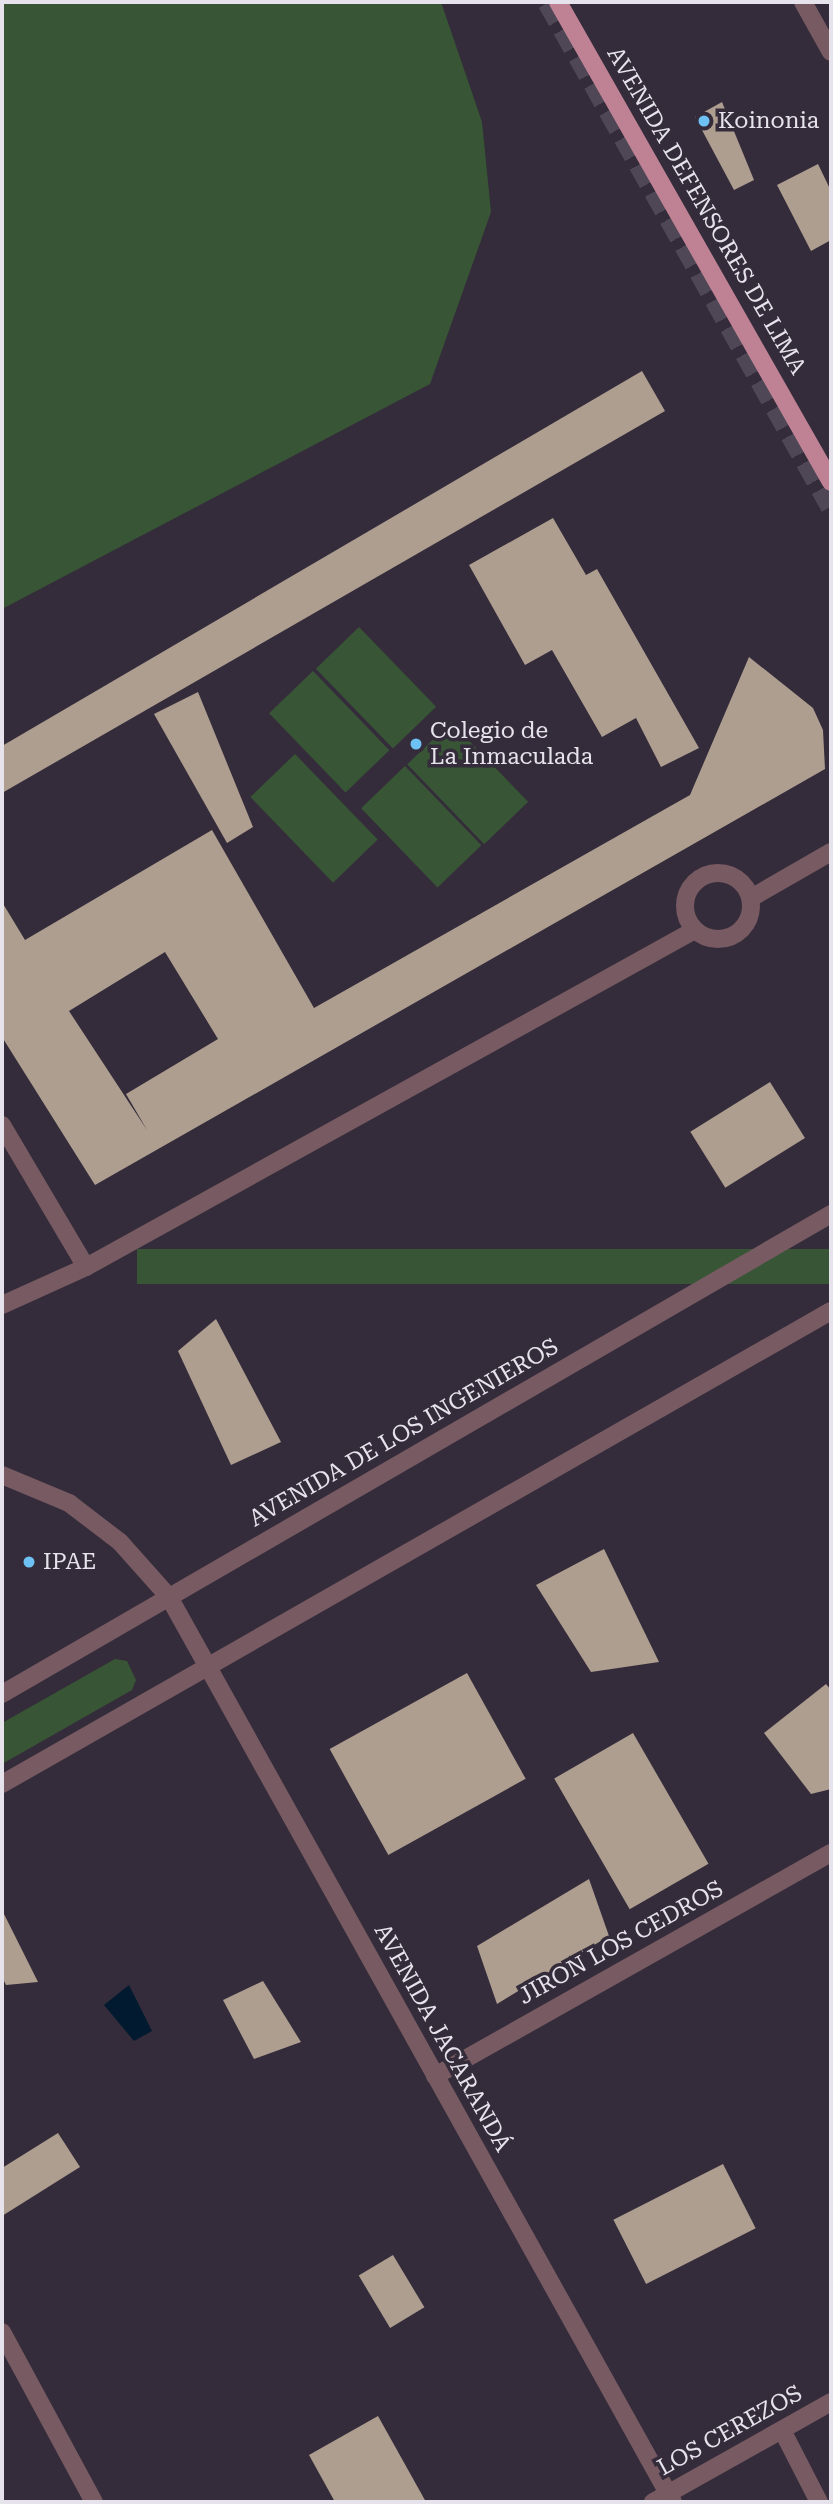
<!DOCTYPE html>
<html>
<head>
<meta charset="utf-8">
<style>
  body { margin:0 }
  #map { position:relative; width:833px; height:2504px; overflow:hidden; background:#342c3a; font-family:"Roboto Serif",serif }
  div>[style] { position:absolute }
  .green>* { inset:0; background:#385536; transform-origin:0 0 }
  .water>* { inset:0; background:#011a30 }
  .building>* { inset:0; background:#ae9e90; transform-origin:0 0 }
  .highway-tunnel>* { height:21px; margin-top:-10.5px; transform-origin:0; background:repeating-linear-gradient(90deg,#4f4755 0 21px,transparent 0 31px) }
  .minor>* { height:18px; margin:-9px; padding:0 9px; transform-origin:9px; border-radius:9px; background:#775a62 }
  .minor>.ring { margin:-9px; padding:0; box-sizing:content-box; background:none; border:18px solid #775a62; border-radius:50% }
  .major>* { height:18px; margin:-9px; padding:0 9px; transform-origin:9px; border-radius:9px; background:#be8294 }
  .dots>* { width:19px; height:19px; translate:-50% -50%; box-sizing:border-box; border:4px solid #342c3a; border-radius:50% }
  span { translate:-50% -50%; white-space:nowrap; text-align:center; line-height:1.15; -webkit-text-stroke:7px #342c3a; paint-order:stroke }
  .poi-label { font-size:23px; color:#e7e3ec }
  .left { translate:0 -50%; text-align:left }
  .street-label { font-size:23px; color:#e7e3ec }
  .frame { position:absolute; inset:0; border:4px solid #e7e3ec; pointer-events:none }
</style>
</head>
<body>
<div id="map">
  <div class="green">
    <div style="clip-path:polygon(2px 2px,441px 2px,482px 122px,491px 212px,430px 384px,2px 609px)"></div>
    <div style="left:359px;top:627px;width:111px;height:60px;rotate:46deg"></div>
    <div style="left:313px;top:671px;width:110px;height:61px;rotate:46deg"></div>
    <div style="left:451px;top:722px;width:111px;height:61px;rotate:46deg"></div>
    <div style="left:295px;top:754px;width:119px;height:62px;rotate:46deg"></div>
    <div style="left:405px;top:766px;width:110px;height:61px;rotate:46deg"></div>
    <div style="left:831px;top:1249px;width:35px;height:694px;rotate:90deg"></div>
    <div style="clip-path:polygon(115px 1659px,127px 1661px,136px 1680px,132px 1690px,2px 1764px,2px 1723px)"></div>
  </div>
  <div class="water">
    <div style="clip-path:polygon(129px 1985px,152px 2031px,134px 2041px,104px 2005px)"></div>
  </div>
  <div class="building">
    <div style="clip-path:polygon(722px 102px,754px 180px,734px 190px,695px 117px)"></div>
    <div style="clip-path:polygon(818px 164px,831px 191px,831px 240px,811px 251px,777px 185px)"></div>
    <div style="clip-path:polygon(642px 371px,665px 411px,2px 793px,2px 746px)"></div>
    <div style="clip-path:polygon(553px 518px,586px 575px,597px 569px,699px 748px,661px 767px,636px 718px,602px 737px,552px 650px,525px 665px,469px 565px)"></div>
    <div style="clip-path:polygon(evenodd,749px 657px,813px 708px,823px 730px,825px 769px,95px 1185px,2px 1037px,2px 902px,25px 940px,212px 830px,314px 1008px,690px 795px,749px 657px,165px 952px,218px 1039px,126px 1094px,147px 1130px,69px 1011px,165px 952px)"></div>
    <div style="clip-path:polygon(198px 692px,253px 827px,227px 843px,154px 714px)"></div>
    <div style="left:770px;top:1082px;width:66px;height:94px;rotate:58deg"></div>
    <div style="clip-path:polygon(216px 1319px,281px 1442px,231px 1465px,178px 1351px)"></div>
    <div style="clip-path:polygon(604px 1549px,659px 1662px,591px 1672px,536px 1585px)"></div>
    <div style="left:467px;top:1673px;width:121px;height:157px;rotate:61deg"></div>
    <div style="clip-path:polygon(826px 1684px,831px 1690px,831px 1789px,811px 1794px,764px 1733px)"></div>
    <div style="left:633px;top:1733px;width:151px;height:91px;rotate:60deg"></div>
    <div style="clip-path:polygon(589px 1879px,609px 1936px,497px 2004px,477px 1946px)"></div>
    <div style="clip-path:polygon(2px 1910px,38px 1982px,6px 1985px,2px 1977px)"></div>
    <div style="clip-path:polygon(263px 1981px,301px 2042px,254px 2059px,223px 2000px)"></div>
    <div style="clip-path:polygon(58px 2133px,80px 2167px,2px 2216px,2px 2168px)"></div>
    <div style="left:723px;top:2164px;width:72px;height:123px;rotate:63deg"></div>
    <div style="left:393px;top:2255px;width:61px;height:40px;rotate:59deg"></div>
    <div style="clip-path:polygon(378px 2416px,426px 2502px,335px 2502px,309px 2455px)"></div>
  </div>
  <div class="highway-tunnel">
    <div style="left:548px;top:2px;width:578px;rotate:60.69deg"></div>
  </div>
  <div class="minor">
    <div style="left:803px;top:2px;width:57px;rotate:60.8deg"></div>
    <div class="ring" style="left:685px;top:873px;width:48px;height:48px"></div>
    <div style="left:751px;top:898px;width:92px;rotate:-29.9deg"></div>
    <div style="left:2px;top:1125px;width:165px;rotate:59.4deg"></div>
    <div style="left:2px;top:1305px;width:92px;rotate:-24.3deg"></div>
    <div style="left:86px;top:1267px;width:696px;rotate:-28.96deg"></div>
    <div style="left:2px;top:1475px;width:73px;rotate:22.7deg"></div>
    <div style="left:69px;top:1503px;width:64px;rotate:37.4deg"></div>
    <div style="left:120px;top:1542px;width:74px;rotate:48.3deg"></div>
    <div style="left:169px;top:1597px;width:1036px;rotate:60.89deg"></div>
    <div style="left:2px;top:1694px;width:958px;rotate:-30.07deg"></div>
    <div style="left:2px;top:1784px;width:954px;rotate:-29.71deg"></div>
    <div style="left:435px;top:2076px;width:454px;rotate:-29.4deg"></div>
    <div style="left:2px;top:2332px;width:193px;rotate:61.6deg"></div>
    <div style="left:782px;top:2430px;width:81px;rotate:62.8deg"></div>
    <div style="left:653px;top:2502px;width:204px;rotate:-29.3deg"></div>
  </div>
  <div class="major">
    <div style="left:558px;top:2px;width:552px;rotate:60.37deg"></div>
  </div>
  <div class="dots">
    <div style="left:704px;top:121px;background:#6dc2f3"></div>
    <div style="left:416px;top:744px;background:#6dc2f3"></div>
    <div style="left:29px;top:1562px;background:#6dc2f3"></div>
  </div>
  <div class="poi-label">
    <span class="left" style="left:718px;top:121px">Koinonia</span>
    <span class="left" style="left:430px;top:744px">Colegio de<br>La Inmaculada</span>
    <span class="left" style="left:43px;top:1562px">IPAE</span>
  </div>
  <div class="street-label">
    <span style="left:706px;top:211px;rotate:60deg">AVENIDA DEFENSORES DE LIMA</span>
    <span style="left:404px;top:1433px;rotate:-30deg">AVENIDA DE LOS INGENIEROS</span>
    <span style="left:621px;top:1943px;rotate:-29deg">JIRON LOS CEDROS</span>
    <span style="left:442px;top:2038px;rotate:61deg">AVENIDA JACARANDÁ</span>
    <span style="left:730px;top:2431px;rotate:-29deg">LOS CEREZOS</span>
  </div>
  <div class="frame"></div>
</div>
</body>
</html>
